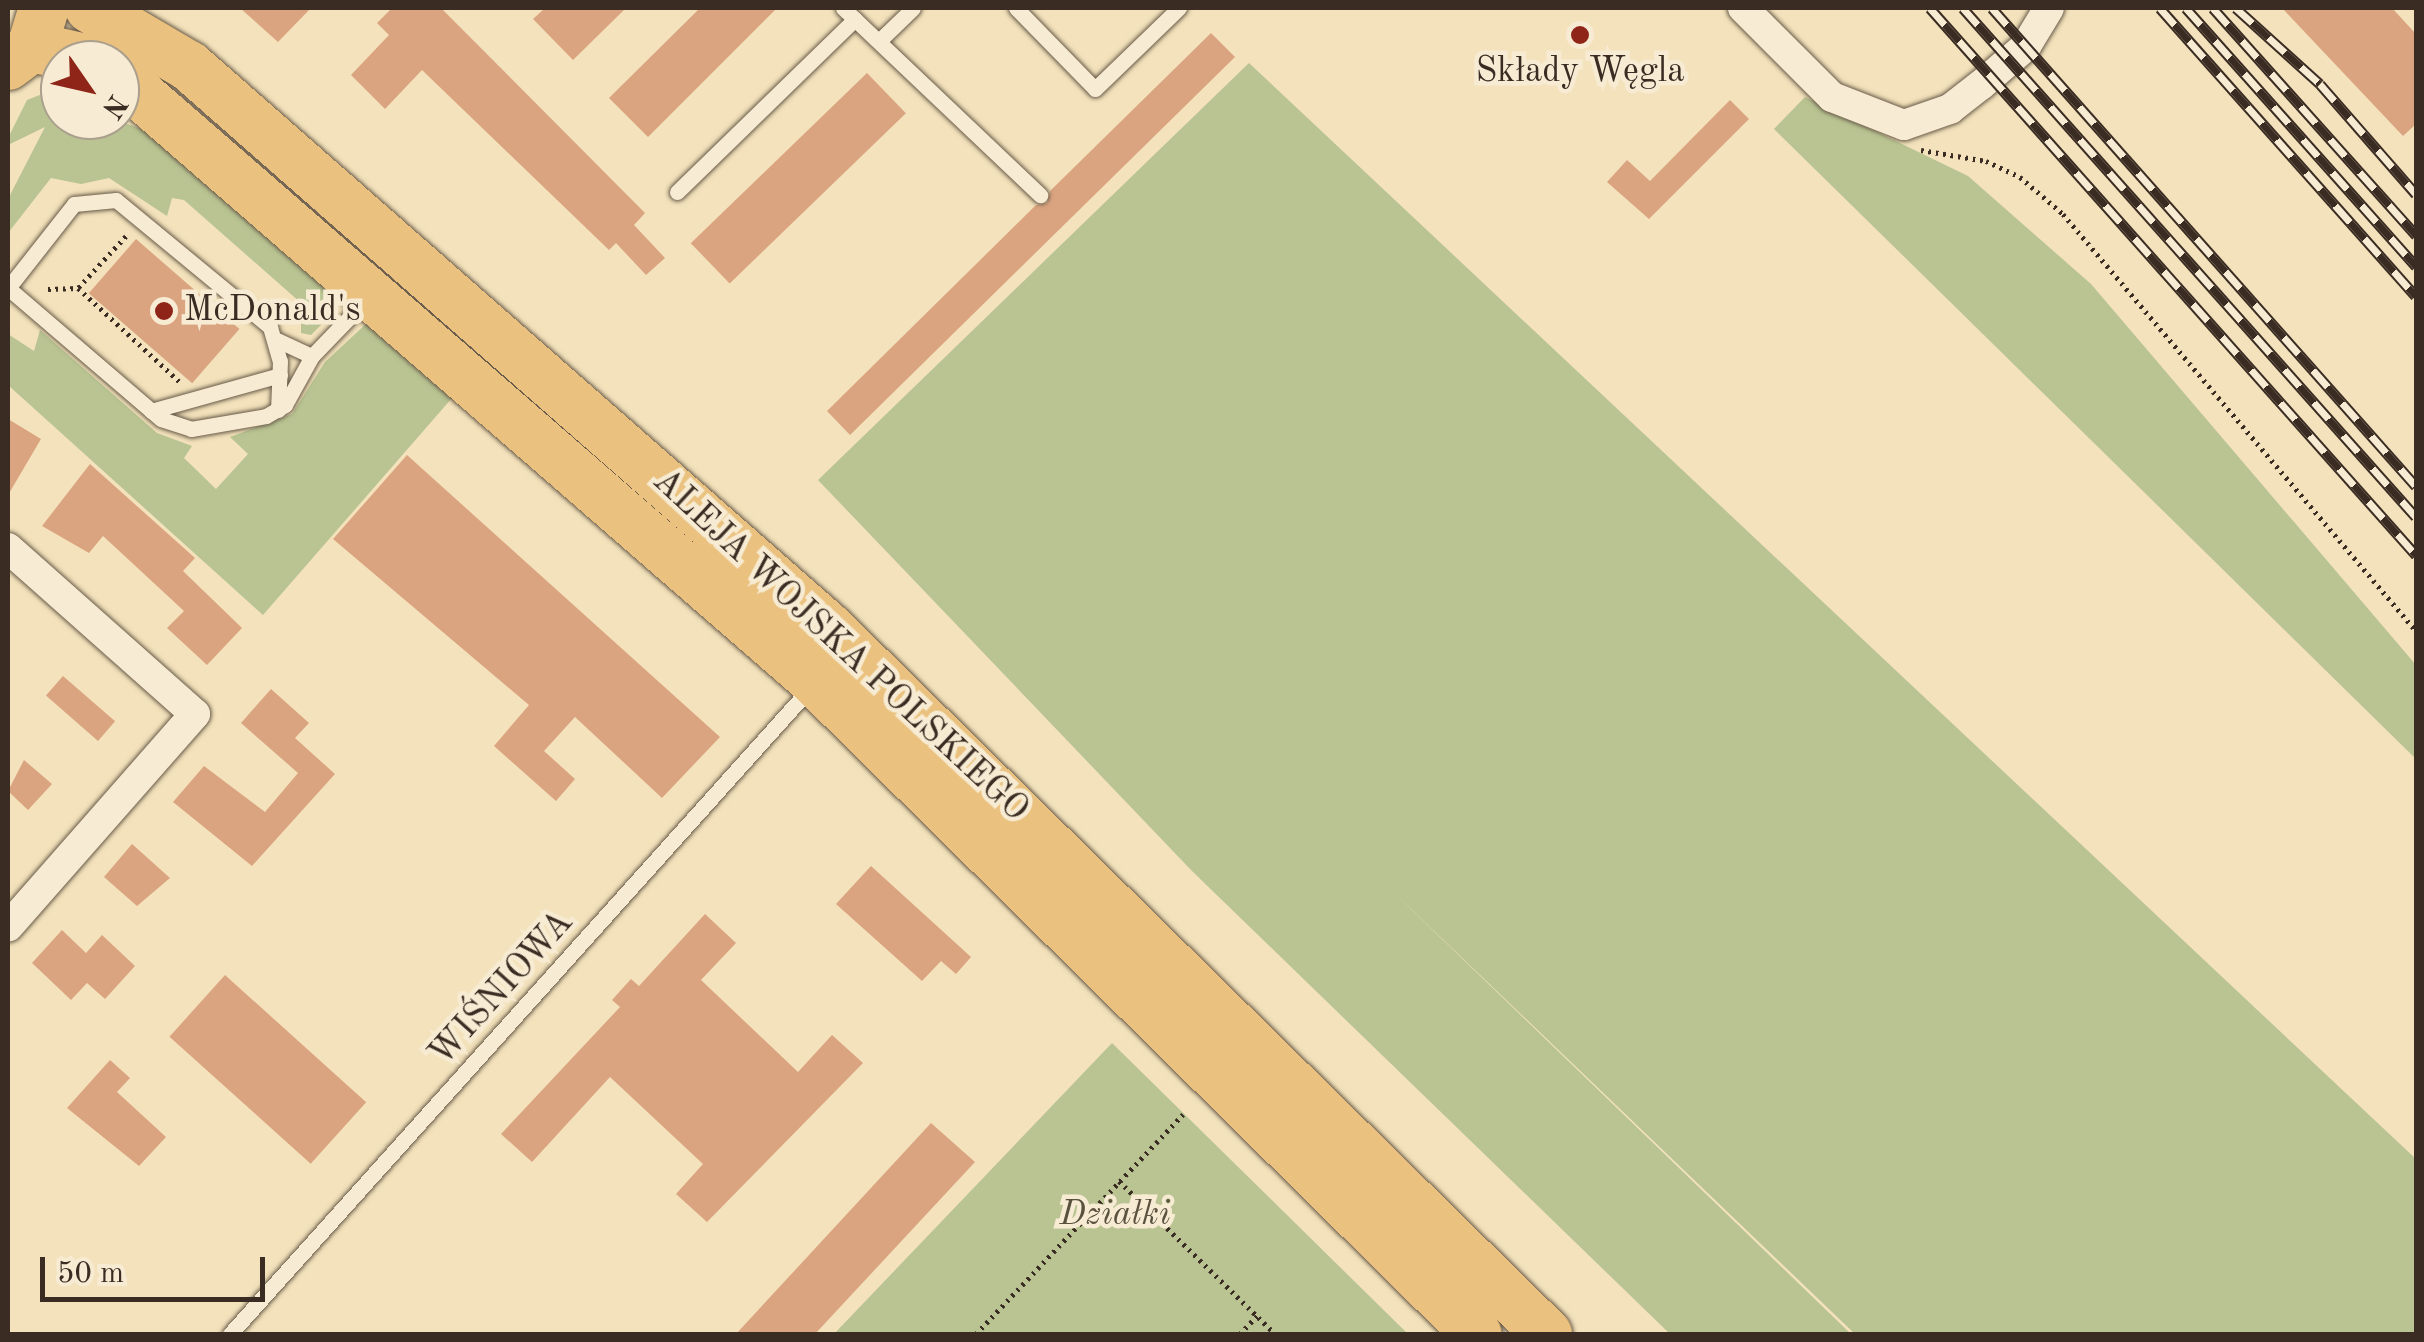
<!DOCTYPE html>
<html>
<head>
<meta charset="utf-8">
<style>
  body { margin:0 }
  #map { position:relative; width:2424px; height:1342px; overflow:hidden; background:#f3e2bb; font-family:"Old Standard TT",serif }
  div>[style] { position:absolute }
  .green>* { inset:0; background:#b9c492 }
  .building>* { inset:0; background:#dba480; transform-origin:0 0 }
  .path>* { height:5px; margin-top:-2.5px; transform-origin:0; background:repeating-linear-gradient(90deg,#3a2c23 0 2.5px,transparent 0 7.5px) }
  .roads { filter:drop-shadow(0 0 2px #685a49) drop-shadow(0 0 2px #685a49) }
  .lane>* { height:15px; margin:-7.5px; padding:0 7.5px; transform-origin:7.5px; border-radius:7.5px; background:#f7ecd3 }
  .street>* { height:30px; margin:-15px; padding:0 15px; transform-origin:15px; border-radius:15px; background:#f7ecd3 }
  .primary>* { height:50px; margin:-25px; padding:0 25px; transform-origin:25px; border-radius:25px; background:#eac17e }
  .rail>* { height:11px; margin-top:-5.5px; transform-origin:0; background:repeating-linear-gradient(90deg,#f7ecd3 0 22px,#3a2c23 0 44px); box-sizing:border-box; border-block:2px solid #3a2c23 }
  .dots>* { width:28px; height:28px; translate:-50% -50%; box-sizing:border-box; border:5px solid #f7ecd3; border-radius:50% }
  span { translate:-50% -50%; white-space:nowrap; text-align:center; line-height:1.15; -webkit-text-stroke:9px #f7ecd3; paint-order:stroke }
  .poi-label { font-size:35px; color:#3a2c23 }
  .left { translate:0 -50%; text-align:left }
  .street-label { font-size:35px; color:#3a2c23 }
  .park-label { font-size:35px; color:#5a523f; font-style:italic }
  .frame { position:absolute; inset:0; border:10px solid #3a2c23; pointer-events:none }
  .north { position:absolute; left:40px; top:40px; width:100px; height:100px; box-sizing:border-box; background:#f7ecd3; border:2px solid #ab9f8d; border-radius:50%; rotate:124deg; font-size:28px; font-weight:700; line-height:40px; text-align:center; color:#3a2c23 }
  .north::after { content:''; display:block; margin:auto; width:35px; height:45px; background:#8f2418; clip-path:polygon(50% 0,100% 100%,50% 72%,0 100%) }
  .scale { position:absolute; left:40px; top:1257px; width:225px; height:45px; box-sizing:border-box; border:5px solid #3a2c23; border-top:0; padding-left:12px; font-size:30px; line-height:35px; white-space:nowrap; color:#3a2c23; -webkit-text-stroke:8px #f7ecd3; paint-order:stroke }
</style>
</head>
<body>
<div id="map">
  <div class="green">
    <div style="clip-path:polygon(1249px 63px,2416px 1159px,2416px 1334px,1855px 1334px,1386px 885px,1851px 1334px,1670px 1334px,1192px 871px,818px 480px)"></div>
    <div style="clip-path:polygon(60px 87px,60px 120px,116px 120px,145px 130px,338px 298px,332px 314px,311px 335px,301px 333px,301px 303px,184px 200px,172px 198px,167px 216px,109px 178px,81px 184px,51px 178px,8px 233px,8px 199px,45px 127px,8px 145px,8px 138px,27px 100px)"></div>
    <div style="clip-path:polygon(1805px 97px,1968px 176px,2091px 284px,2416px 665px,2416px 759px,1774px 129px)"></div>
    <div style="clip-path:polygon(367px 323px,452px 398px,263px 615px,8px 385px,8px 334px,34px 351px,40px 330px,157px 433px,192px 446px,184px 458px,216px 489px,248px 454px,230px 437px,292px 414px,325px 362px)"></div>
    <div style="clip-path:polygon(1112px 1043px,1408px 1334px,834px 1334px)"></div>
  </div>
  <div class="building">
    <div style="clip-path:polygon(240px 8px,311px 8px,278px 42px)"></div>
    <div style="clip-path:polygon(392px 8px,441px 8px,645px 213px,634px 225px,665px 258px,646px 275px,616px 243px,609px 250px,422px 70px,385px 109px,351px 75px,389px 35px,377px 23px)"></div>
    <div style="clip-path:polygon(545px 8px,626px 8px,573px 60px,533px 19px)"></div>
    <div style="clip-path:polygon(700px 8px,777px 8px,648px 137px,609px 98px)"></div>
    <div style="clip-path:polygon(2282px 8px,2392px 8px,2416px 34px,2416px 124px,2403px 136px)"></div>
    <div style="clip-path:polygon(1211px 33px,1235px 57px,850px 435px,827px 411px,1036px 205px,1047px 203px,1050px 191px)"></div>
    <div style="left:867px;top:73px;width:56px;height:245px;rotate:46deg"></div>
    <div style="clip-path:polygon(1730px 100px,1749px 119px,1649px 219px,1607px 182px,1627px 160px,1650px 181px)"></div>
    <div style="left:136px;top:239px;width:137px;height:72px;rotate:41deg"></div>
    <div style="clip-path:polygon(8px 419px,41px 439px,8px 495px)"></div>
    <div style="clip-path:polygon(407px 455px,720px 737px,662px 798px,575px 717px,544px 751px,575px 779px,556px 801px,494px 746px,529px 705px,333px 539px)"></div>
    <div style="clip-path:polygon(90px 464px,195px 558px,183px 571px,242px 628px,207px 665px,167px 628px,184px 611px,103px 536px,89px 553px,42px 526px)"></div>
    <div style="left:63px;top:676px;width:69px;height:26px;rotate:41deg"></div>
    <div style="clip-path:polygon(271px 689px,309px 723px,295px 738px,335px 774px,252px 866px,173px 802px,204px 766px,265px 812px,298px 773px,241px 723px)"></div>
    <div style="clip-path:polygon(24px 760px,52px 784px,28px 810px,8px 791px)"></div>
    <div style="clip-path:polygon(132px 844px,170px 878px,137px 906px,104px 877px)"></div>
    <div style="clip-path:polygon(871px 866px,971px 957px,956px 974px,941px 961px,922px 981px,836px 904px)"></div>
    <div style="clip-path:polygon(705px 914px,736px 943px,701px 980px,798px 1072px,832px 1035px,863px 1063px,707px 1222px,676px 1194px,703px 1164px,610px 1077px,532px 1162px,501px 1134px,620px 1007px,612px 1000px,631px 979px,639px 986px)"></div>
    <div style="clip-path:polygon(62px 930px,86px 953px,102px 935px,135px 966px,105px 999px,87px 983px,71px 1000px,32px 963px)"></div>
    <div style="left:225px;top:975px;width:190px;height:83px;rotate:42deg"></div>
    <div style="clip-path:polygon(110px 1060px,130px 1078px,117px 1092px,166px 1137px,139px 1166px,67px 1108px)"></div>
    <div style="clip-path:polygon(931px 1123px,975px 1162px,815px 1334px,736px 1334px)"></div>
  </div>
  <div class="path">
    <div style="left:1921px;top:150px;width:66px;rotate:9.6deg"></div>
    <div style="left:1986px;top:161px;width:38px;rotate:25deg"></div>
    <div style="left:2020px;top:177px;width:57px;rotate:40.7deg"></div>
    <div style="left:2063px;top:214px;width:546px;rotate:49.75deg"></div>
    <div style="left:126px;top:236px;width:71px;rotate:132.7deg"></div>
    <div style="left:78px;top:288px;width:139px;rotate:42.7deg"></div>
    <div style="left:48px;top:289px;width:30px;rotate:-2deg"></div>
    <div style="left:1119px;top:1181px;width:219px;rotate:44.4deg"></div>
    <div style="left:976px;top:1334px;width:302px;rotate:-46.7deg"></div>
    <div style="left:1240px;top:1334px;width:25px;rotate:-47deg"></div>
  </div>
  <div class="roads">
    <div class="lane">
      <div style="left:843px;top:8px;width:272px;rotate:43.5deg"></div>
      <div style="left:1016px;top:8px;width:113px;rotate:45.7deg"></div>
      <div style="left:1095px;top:89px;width:117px;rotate:-44deg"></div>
      <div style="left:879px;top:41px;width:47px;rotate:-44.1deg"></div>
      <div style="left:677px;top:192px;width:248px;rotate:-44.2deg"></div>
      <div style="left:8px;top:288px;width:201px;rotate:40.6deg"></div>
      <div style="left:161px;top:419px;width:32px;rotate:18deg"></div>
      <div style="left:191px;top:429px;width:76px;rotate:-9.8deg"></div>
      <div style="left:266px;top:416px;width:22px;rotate:-30deg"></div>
      <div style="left:285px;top:405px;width:56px;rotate:-61.1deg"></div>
      <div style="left:312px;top:356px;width:81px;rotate:-46deg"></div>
      <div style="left:8px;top:288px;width:107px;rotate:-51.8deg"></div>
      <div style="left:74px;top:204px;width:42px;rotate:-5.4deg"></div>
      <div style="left:116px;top:200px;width:200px;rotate:39.5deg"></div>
      <div style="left:270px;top:327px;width:35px;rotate:74deg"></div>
      <div style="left:280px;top:361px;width:49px;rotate:92.3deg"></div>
      <div style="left:277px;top:340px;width:38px;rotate:25deg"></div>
      <div style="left:151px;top:411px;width:134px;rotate:-15.6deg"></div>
      <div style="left:230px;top:1334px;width:872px;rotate:-48.07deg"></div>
    </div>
    <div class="street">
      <div style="left:1743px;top:8px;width:126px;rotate:45deg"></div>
      <div style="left:1832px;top:97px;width:77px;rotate:21.3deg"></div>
      <div style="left:1904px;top:125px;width:49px;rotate:-19.2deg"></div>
      <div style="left:1950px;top:109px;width:39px;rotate:-38deg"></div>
      <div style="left:1981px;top:85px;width:60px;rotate:-40.9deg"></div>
      <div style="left:2026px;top:46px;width:44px;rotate:-58.8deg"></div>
      <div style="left:8px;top:548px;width:250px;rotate:41.6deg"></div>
      <div style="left:195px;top:714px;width:283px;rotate:131.3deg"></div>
    </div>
    <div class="primary">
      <div style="left:90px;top:8px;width:115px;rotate:30.4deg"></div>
      <div style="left:189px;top:66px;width:853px;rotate:41.29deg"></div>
      <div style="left:830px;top:629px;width:1006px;rotate:44.52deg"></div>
      <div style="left:32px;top:47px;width:59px;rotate:12.6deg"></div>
      <div style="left:8px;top:65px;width:30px;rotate:-37deg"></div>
      <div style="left:32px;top:47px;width:41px;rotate:-72.9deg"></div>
      <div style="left:120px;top:77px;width:922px;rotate:41deg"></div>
      <div style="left:816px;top:682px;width:928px;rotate:44.61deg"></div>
    </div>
  </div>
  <div class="rail">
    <div style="left:1930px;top:8px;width:732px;rotate:48.38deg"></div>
    <div style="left:1963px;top:8px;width:681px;rotate:48.33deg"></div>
    <div style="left:1992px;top:8px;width:639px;rotate:48.43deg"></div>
    <div style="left:2160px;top:8px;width:385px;rotate:48.4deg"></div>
    <div style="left:2186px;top:8px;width:346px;rotate:48.3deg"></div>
    <div style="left:2213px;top:8px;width:305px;rotate:48.2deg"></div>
    <div style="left:2236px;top:8px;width:113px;rotate:42.1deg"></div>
    <div style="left:2320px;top:84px;width:146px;rotate:48.9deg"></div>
  </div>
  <div class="dots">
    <div style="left:1580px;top:35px;background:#8f2418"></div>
    <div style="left:164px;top:311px;background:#8f2418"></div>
  </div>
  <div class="poi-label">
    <span style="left:1580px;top:72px">Składy Węgla</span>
    <span class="left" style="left:184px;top:311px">McDonald's</span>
  </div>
  <div class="street-label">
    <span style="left:840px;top:646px;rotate:43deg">ALEJA WOJSKA POLSKIEGO</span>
    <span style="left:502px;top:989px;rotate:-48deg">WIŚNIOWA</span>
  </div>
  <div class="park-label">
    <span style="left:1115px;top:1215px">Działki</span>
  </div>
  <div class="frame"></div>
  <div class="north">N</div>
  <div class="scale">50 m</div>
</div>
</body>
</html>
